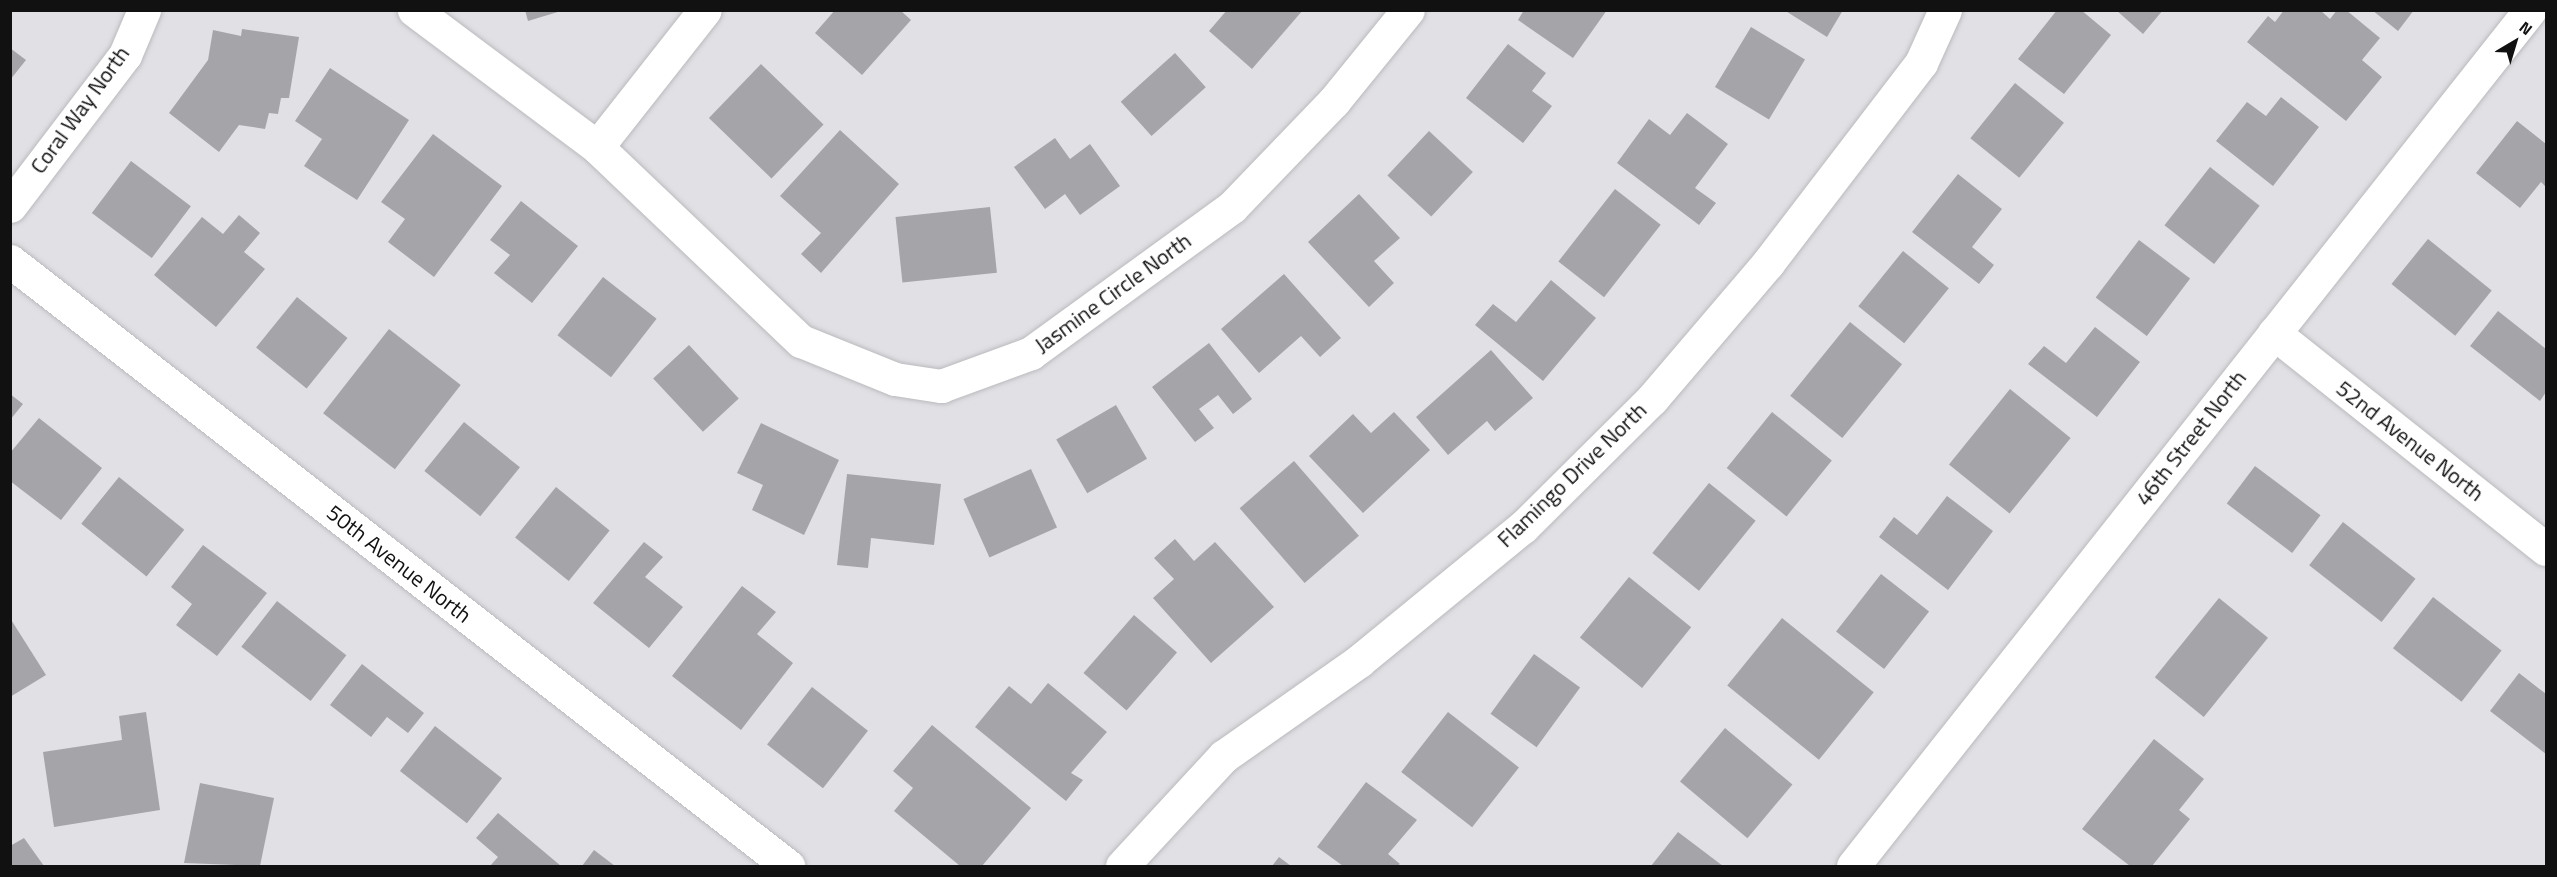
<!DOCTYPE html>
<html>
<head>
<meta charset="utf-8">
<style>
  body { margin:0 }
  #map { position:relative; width:2557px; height:877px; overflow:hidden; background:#e1e1e5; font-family:"Titillium Web",sans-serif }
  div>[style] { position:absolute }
  .building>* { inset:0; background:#a5a5a9; transform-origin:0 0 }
  .roads { filter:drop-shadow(0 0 2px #bababe) drop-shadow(0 0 2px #bababe) }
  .minor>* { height:33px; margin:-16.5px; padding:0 16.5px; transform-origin:16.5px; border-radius:16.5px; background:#fff }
  .tertiary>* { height:33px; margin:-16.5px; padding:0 16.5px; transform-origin:16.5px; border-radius:16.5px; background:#fff }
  span { translate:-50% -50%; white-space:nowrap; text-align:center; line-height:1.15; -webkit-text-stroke:6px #fff; paint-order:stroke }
  .street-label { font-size:22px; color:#111112 }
  .frame { position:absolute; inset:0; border:12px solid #111112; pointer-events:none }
  .north { position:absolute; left:2485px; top:12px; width:60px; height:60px; -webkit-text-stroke:4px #fff; paint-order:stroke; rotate:38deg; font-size:16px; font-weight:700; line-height:24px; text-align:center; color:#111112 }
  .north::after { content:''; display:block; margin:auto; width:21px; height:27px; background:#111112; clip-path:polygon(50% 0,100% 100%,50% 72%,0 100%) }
</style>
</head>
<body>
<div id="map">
  <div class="building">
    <div style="clip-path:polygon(525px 10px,560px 10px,561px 11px,528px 21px)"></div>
    <div style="clip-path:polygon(835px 10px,900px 10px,911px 20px,862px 75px,815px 33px)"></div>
    <div style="clip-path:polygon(1227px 10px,1303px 10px,1252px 69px,1209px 31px)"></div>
    <div style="clip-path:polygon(1524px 10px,1607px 10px,1573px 58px,1518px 20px)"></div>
    <div style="clip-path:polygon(1784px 10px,1843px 10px,1827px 37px)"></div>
    <div style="clip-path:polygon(2057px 10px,2081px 10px,2111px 35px,2064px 94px,2018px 59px)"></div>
    <div style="clip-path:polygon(2116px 10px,2163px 10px,2143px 34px)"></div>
    <div style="clip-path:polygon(2284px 10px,2320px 10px,2330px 19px,2337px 10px,2346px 10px,2380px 38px,2362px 60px,2382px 77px,2346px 121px,2247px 42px,2268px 16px,2275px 22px)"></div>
    <div style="clip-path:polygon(2372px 10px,2414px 10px,2398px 31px)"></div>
    <div style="left:1751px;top:27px;width:63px;height:70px;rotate:31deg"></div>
    <div style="clip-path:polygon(242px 29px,299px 37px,289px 98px,281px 98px,278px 114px,269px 113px,265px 129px,239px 125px,219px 152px,169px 113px,208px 60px,213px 30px,241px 36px)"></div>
    <div style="clip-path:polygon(1508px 44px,1546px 73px,1532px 91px,1552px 106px,1523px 143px,1466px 98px)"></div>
    <div style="clip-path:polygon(10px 48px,26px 60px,10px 80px)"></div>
    <div style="left:1175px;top:53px;width:46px;height:73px;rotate:48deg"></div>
    <div style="left:761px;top:64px;width:87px;height:75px;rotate:44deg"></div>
    <div style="clip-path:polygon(330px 68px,409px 120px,357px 200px,304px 166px,322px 139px,295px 121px)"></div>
    <div style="left:2015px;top:83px;width:63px;height:71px;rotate:39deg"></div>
    <div style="clip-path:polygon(2281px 97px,2319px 127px,2273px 186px,2216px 141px,2247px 102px,2266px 116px)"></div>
    <div style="clip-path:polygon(1687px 113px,1728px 144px,1695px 188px,1716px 203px,1699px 225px,1617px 163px,1649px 119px,1670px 135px)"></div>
    <div style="clip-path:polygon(2517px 121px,2546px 144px,2546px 187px,2541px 182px,2520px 208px,2476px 173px)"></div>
    <div style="clip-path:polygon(840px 130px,899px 184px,821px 273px,801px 254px,821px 233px,780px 196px)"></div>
    <div style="left:1429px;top:131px;width:60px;height:61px;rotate:43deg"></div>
    <div style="clip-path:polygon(433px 134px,502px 186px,434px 277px,388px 242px,405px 219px,381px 202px)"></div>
    <div style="clip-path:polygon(1055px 138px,1070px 159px,1090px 144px,1120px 186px,1080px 215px,1065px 194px,1045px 209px,1014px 167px)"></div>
    <div style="left:131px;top:161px;width:75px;height:65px;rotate:37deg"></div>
    <div style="left:2210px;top:167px;width:63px;height:74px;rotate:38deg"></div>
    <div style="clip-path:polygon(1958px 174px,2002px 209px,1972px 247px,1994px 265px,1979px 284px,1912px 232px)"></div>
    <div style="left:1615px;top:189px;width:58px;height:92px;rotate:38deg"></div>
    <div style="clip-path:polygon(1359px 194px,1400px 238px,1374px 261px,1394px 283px,1369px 307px,1308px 242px)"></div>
    <div style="clip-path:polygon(521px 201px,578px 246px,532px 303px,494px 273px,510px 255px,490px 240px)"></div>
    <div style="left:990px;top:207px;width:66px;height:95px;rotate:84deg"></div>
    <div style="clip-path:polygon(239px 215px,260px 233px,244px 252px,265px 269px,216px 327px,154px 275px,202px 217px,223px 234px)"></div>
    <div style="left:2428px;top:239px;width:82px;height:58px;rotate:39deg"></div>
    <div style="left:2139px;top:240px;width:64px;height:72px;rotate:37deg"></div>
    <div style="left:1903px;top:251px;width:59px;height:71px;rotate:39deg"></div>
    <div style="clip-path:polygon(1284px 274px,1341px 338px,1320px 357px,1301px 336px,1259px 373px,1221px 329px)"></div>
    <div style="left:603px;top:277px;width:68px;height:74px;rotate:38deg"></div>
    <div style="clip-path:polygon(1551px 280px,1596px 318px,1543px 381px,1475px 325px,1493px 304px,1516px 322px)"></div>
    <div style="left:297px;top:297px;width:65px;height:65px;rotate:39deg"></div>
    <div style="clip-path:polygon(2498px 311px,2546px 349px,2546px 392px,2540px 401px,2470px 346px)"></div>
    <div style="left:1850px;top:322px;width:67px;height:95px;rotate:39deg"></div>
    <div style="clip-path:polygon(2095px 327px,2140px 362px,2097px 417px,2028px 364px,2044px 346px,2066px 363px)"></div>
    <div style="left:389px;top:329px;width:91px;height:107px;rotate:38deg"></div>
    <div style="clip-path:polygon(1209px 343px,1252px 399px,1233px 414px,1218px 395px,1199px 409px,1214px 428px,1195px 442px,1152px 387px)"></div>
    <div style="left:689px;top:345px;width:73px;height:49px;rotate:47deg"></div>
    <div style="clip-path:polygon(1491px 350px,1533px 398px,1495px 431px,1487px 421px,1448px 455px,1416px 417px)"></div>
    <div style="left:2010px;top:389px;width:78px;height:97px;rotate:39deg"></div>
    <div style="clip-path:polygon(10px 394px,23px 404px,10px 420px)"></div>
    <div style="left:1116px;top:405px;width:62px;height:69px;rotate:60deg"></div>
    <div style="clip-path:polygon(1394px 412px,1430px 450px,1363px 513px,1309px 456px,1353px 414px,1371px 433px)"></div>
    <div style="left:1772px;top:412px;width:77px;height:72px;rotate:39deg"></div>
    <div style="clip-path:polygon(39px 418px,102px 468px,61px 520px,10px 481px,10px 453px)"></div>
    <div style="left:464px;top:422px;width:72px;height:63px;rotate:39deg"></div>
    <div style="clip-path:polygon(761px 423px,839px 460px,804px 535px,752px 510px,763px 485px,737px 473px)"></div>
    <div style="left:1294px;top:461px;width:99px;height:72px;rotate:49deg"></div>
    <div style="left:2255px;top:466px;width:82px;height:47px;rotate:37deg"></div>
    <div style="left:1031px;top:469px;width:64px;height:74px;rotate:66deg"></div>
    <div style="clip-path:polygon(847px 474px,941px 484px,934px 545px,871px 538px,868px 568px,837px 565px)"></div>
    <div style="left:119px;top:477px;width:84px;height:60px;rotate:39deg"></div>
    <div style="left:1709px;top:483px;width:60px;height:90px;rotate:39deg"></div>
    <div style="left:556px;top:487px;width:69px;height:65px;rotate:39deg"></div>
    <div style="clip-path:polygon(1947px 496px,1993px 531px,1948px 590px,1879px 537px,1894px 517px,1917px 535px)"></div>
    <div style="left:2343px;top:522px;width:92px;height:55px;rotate:38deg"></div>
    <div style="clip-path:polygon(1175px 539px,1194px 561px,1215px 542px,1274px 607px,1211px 663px,1153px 598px,1174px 579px,1154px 558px)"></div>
    <div style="clip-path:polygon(644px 542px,663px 557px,645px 577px,683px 607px,649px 648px,593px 603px)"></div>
    <div style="clip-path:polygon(203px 545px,267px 593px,217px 656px,176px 625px,192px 604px,171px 587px)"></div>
    <div style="left:1881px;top:574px;width:61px;height:73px;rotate:38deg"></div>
    <div style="left:1629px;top:577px;width:80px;height:78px;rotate:39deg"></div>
    <div style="clip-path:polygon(742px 586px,776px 612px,757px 634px,793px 663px,741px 730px,672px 676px)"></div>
    <div style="left:2433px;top:597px;width:87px;height:65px;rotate:38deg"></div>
    <div style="left:2219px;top:598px;width:63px;height:102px;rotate:39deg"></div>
    <div style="left:277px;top:601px;width:88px;height:58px;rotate:38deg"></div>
    <div style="left:1134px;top:615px;width:57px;height:77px;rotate:41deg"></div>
    <div style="clip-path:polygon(10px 618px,46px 675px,10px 697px)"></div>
    <div style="left:1782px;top:618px;width:118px;height:87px;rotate:39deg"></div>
    <div style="left:1534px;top:654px;width:57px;height:74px;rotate:36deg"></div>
    <div style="clip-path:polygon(362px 664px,424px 713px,408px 733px,387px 717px,371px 737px,330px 705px)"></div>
    <div style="clip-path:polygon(2519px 673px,2546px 694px,2546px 754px,2490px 711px)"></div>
    <div style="clip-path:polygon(1048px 683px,1107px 732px,1071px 773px,1083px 780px,1066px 801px,975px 727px,1009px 686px,1031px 704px)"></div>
    <div style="left:812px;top:687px;width:71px;height:73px;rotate:38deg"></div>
    <div style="clip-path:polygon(146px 712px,160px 810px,54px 827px,43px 752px,122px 740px,119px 716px)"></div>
    <div style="left:1448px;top:712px;width:90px;height:76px;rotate:38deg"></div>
    <div style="clip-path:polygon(932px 725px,1031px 808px,982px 866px,960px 866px,894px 811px,913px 788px,893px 771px)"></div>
    <div style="left:435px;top:726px;width:85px;height:57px;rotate:38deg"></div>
    <div style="left:1725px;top:728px;width:88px;height:70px;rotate:40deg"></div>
    <div style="clip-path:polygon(2154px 739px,2204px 779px,2179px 810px,2190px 819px,2152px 866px,2130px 866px,2082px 829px)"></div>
    <div style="clip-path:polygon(1366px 782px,1417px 820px,1388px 854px,1400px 864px,1397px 866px,1343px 866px,1317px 847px)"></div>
    <div style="clip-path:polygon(200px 783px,274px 798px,260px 866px,184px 863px)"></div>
    <div style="clip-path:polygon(498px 813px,561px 866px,490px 866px,498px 857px,476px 838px)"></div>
    <div style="clip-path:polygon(1678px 832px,1723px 866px,1651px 866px)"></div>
    <div style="clip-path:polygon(24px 838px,44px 866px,10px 866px,10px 846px)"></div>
    <div style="clip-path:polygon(594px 850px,615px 866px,582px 866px)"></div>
    <div style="clip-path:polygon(1279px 857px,1291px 866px,1272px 866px)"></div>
  </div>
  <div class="roads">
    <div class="minor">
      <div style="left:414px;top:10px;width:229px;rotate:36.8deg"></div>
      <div style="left:597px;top:147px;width:282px;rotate:43.6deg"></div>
      <div style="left:801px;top:341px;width:101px;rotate:22deg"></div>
      <div style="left:895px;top:379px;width:47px;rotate:8.7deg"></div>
      <div style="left:941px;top:386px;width:96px;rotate:-20.1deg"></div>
      <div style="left:1031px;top:353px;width:248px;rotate:-36deg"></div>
      <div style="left:1232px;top:207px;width:147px;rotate:-46.1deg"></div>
      <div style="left:1334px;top:101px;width:117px;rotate:-50.9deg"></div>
      <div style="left:597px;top:147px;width:174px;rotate:-51.8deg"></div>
      <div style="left:10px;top:206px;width:190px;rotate:-52.7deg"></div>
      <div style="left:125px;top:55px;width:49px;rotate:-67.1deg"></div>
      <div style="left:10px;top:261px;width:986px;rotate:37.87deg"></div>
      <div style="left:2274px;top:333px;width:347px;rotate:38.5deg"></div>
      <div style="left:1122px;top:866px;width:150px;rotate:-47.2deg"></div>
      <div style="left:1224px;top:756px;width:165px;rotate:-35.1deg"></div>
      <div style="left:1359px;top:661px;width:212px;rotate:-39.3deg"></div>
      <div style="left:1523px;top:527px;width:182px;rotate:-44.8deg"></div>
      <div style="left:1652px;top:399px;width:179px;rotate:-49.5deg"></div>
      <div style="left:1768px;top:263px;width:252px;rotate:-52.6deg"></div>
      <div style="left:1921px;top:63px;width:58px;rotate:-65.6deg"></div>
    </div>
    <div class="tertiary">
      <div style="left:1853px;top:866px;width:1091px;rotate:-51.66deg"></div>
    </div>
  </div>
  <div class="street-label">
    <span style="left:80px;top:110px;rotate:-54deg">Coral Way North</span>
    <span style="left:1113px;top:293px;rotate:-36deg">Jasmine Circle North</span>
    <span style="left:2191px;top:438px;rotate:-52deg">46th Street North</span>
    <span style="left:2410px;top:441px;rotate:38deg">52nd Avenue North</span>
    <span style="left:1572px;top:475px;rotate:-44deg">Flamingo Drive North</span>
    <span style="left:399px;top:564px;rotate:38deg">50th Avenue North</span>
  </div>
  <div class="frame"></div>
  <div class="north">N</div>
</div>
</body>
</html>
